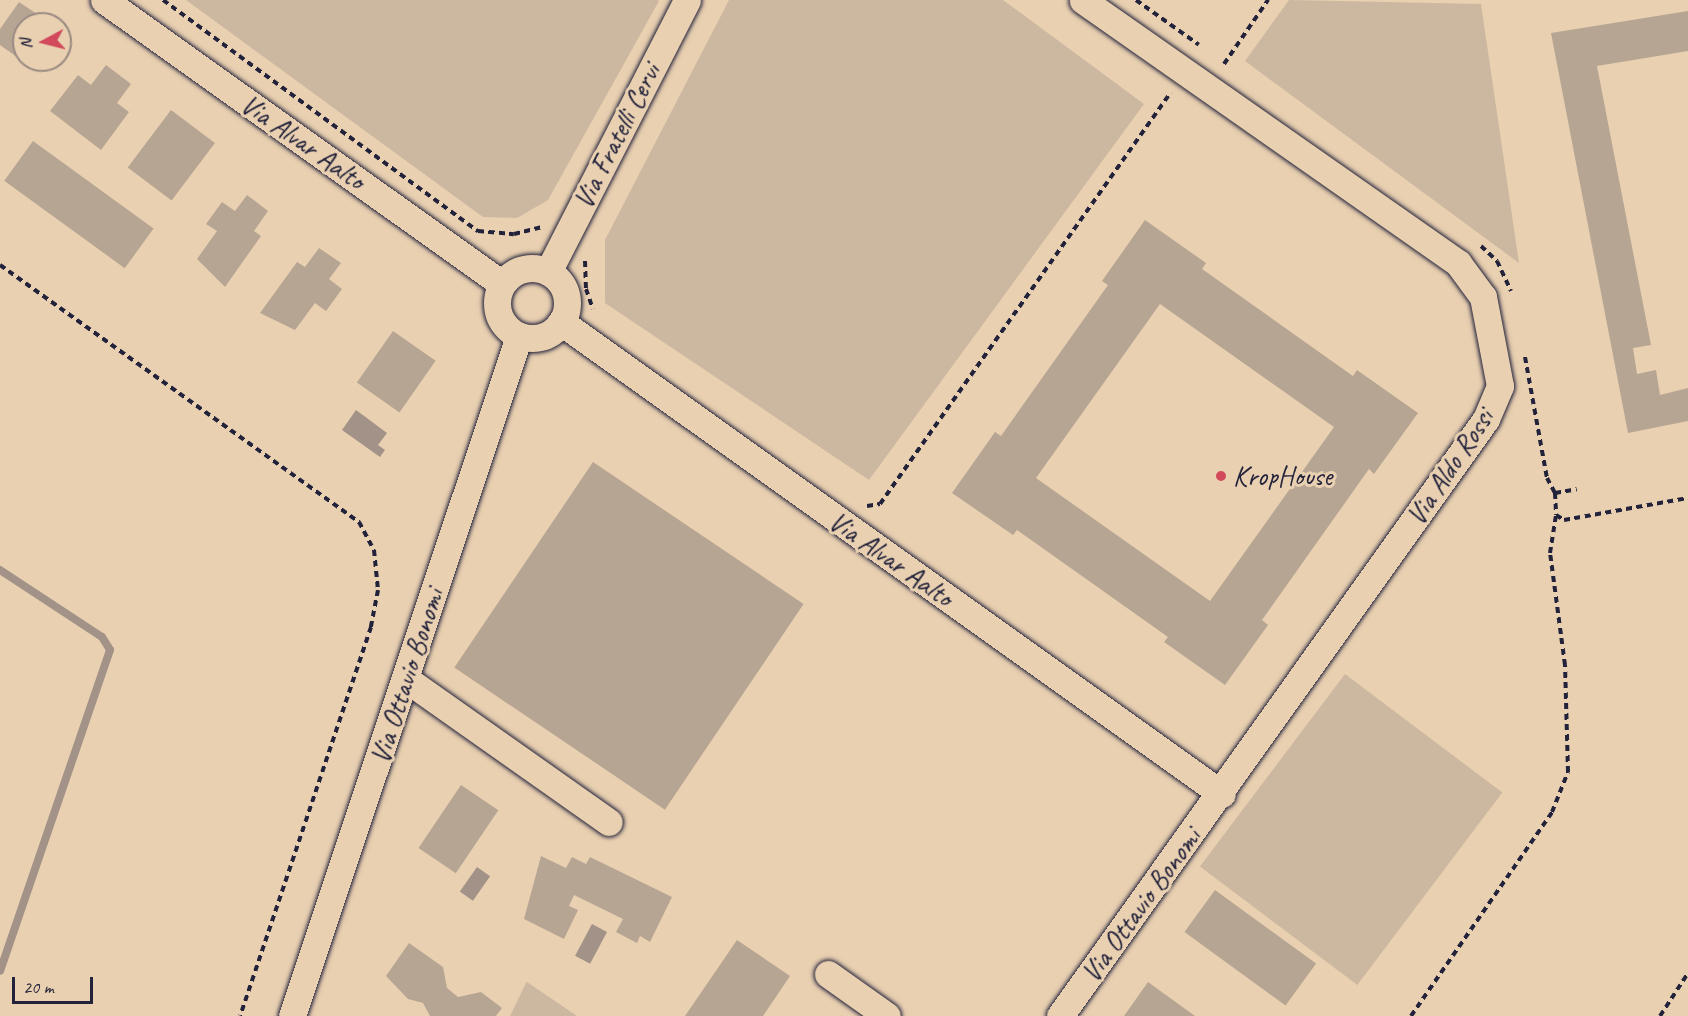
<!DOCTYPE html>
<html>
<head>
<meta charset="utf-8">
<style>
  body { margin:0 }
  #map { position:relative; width:1688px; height:1016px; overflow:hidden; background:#e9d0b1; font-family:Caveat,sans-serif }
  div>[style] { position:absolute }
  .green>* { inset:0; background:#ccb7a0; transform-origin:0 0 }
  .water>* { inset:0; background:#a29287; transform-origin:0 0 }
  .stream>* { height:8px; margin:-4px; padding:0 4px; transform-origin:4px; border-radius:4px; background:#a29287 }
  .building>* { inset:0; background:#b7a593; transform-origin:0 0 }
  .path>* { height:4px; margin-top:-2px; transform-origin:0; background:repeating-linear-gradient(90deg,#22223b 0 6px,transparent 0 10.5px) }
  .roads { filter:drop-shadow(0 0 2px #22223b) drop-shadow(0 0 2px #22223b) }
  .street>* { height:27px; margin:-13.5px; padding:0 13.5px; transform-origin:13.5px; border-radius:13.5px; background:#e9d0b1 }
  .street>.ring { margin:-13.5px; padding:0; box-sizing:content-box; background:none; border:27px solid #e9d0b1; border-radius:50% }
  .dots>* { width:16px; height:16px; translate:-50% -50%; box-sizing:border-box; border:3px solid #e9d0b1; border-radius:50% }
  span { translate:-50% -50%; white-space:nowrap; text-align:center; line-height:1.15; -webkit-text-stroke:6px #e9d0b1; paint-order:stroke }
  .street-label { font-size:28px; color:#22223b }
  .poi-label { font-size:28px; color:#22223b }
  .left { translate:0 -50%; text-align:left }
  .north { position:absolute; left:12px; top:12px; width:60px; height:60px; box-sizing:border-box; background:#e9d0b1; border:2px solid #998a82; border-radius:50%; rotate:263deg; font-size:16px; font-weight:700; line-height:24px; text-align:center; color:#22223b }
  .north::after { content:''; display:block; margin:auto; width:21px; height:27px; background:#d1495b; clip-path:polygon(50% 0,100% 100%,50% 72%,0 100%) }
  .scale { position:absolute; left:12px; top:977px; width:81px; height:27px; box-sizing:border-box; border:3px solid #22223b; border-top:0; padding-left:8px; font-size:18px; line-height:21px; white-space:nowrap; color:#22223b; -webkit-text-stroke:4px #e9d0b1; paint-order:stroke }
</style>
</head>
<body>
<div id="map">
  <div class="green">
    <div style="clip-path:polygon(186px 0,657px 0,659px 1px,548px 200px,517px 218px,483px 217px)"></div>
    <div style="clip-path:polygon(729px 0,1003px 0,1144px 104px,869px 480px,605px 303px,605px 240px)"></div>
    <div style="clip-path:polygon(1289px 0,1481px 4px,1519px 263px,1245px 61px)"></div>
    <div style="left:1345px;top:674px;width:197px;height:241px;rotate:37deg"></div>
    <div style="clip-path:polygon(527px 981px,527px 982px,577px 1016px,510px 1016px)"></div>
  </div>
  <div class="water">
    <div style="clip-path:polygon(356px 410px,387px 433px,378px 445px,385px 450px,380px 457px,342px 430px)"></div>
    <div style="left:477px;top:867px;width:16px;height:30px;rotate:35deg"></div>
    <div style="left:592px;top:924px;width:17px;height:36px;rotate:28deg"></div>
  </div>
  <div class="stream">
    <div style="left:0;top:570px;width:122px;rotate:33.3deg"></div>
    <div style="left:102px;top:637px;width:15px;rotate:58deg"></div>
    <div style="left:110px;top:650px;width:339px;rotate:108.9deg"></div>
  </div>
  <div class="building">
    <div style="clip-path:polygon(19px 2px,52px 24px,24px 24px,24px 60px,42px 60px,35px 70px,0 45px,0 29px)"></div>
    <div style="clip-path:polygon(1688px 11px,1688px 51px,1597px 66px,1651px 345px,1633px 348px,1637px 374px,1656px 370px,1660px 395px,1688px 388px,1688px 421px,1628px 433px,1551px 33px)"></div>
    <div style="clip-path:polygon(106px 65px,131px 84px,117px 103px,129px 112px,101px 150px,50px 111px,78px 75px,91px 85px)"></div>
    <div style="left:171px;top:110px;width:55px;height:72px;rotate:37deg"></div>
    <div style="left:33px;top:141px;width:149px;height:49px;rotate:36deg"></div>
    <div style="clip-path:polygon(247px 195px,268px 211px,254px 231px,261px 236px,225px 287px,197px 259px,217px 231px,206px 224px,222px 202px,235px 211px)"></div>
    <div style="clip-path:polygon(evenodd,1145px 220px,1206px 263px,1202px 269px,1353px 376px,1357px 370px,1418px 413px,1374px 474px,1369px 469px,1262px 620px,1268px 625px,1225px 685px,1164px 642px,1168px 637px,1017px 530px,1013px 535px,952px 493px,995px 432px,1001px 436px,1108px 285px,1102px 281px,1145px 220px,1160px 304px,1334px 427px,1210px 601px,1036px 478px,1160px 304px)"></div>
    <div style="clip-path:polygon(319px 248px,341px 263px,329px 279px,342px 289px,326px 311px,315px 303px,295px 330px,260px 313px,297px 262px,305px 267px)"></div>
    <div style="left:393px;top:331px;width:52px;height:63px;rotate:35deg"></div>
    <div style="left:593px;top:462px;width:254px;height:248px;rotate:34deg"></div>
    <div style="left:461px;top:785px;width:45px;height:76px;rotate:34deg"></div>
    <div style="clip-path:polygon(541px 856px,566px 868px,572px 857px,586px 864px,590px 857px,672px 897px,650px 942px,640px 936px,637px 943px,616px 932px,623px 919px,574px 895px,569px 906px,578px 910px,564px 939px,524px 919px)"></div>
    <div style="left:1215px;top:890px;width:125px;height:52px;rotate:36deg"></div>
    <div style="clip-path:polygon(737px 940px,790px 976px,763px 1016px,685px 1016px)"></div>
    <div style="clip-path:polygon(409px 943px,443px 967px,447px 988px,458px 997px,481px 992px,502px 1008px,496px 1016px,430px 1016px,423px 1003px,408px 999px,386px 976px)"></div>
    <div style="clip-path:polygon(1148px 982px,1195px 1016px,1124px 1016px)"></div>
  </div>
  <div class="path">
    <div style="left:163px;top:0;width:391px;rotate:36.3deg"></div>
    <div style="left:478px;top:231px;width:36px;rotate:5deg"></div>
    <div style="left:514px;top:234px;width:29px;rotate:-14deg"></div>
    <div style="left:1136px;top:0;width:77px;rotate:35.5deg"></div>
    <div style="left:1224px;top:64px;width:78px;rotate:-55.5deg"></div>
    <div style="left:1481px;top:246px;width:22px;rotate:43deg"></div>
    <div style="left:1497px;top:261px;width:33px;rotate:65deg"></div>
    <div style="left:585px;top:261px;width:28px;rotate:88deg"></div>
    <div style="left:586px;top:289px;width:21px;rotate:71deg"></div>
    <div style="left:0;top:265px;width:442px;rotate:35.6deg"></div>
    <div style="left:359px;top:522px;width:32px;rotate:62deg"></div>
    <div style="left:374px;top:550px;width:40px;rotate:84.3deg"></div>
    <div style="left:378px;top:590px;width:38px;rotate:101deg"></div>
    <div style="left:371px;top:627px;width:410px;rotate:108.6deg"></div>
    <div style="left:1525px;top:357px;width:123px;rotate:79.7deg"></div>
    <div style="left:1547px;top:478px;width:17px;rotate:62deg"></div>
    <div style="left:1555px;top:493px;width:22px;rotate:-10deg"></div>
    <div style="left:1555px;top:493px;width:22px;rotate:87deg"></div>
    <div style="left:1556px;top:515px;width:9px;rotate:32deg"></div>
    <div style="left:1564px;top:520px;width:126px;rotate:-10.1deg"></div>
    <div style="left:867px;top:506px;width:13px;rotate:-9deg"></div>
    <div style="left:880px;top:504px;width:504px;rotate:-54.77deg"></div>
    <div style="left:1411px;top:1016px;width:248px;rotate:-55.3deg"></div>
    <div style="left:1552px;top:812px;width:43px;rotate:-68.2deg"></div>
    <div style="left:1568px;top:772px;width:107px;rotate:-91.6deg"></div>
    <div style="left:1565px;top:665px;width:113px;rotate:-97.6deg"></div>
    <div style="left:1550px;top:553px;width:38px;rotate:-81deg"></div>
    <div style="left:1660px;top:1016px;width:51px;rotate:-56.9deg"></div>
  </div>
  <div class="roads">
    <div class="street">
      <div style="left:104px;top:0;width:489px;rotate:35.5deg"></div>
      <div class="ring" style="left:497px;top:268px;width:43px;height:43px"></div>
      <div style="left:548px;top:272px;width:305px;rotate:-62.9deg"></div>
      <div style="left:561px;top:322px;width:812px;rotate:35.53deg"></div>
      <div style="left:406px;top:679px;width:248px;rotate:35.2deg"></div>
      <div style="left:828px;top:974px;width:72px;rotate:35.4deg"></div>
      <div style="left:292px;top:1016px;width:717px;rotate:-71.54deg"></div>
      <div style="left:1060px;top:1016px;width:733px;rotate:-54.49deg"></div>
      <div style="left:1486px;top:419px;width:36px;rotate:-67deg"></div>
      <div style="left:1500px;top:386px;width:91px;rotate:-100.8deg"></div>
      <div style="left:1483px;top:297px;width:42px;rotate:-126.3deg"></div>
      <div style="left:1458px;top:263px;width:458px;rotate:-145deg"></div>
    </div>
  </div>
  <div class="dots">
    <div style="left:1221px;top:476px;background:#d1495b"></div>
  </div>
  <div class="street-label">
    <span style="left:617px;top:136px;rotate:-63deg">Via Fratelli Cervi</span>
    <span style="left:303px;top:142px;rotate:35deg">Via Alvar Aalto</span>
    <span style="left:1450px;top:467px;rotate:-56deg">Via Aldo Rossi</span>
    <span style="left:891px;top:559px;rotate:35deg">Via Alvar Aalto</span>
    <span style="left:407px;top:676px;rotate:-72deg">Via Ottavio Bonomi</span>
    <span style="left:1141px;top:905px;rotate:-54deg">Via Ottavio Bonomi</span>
  </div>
  <div class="poi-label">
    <span class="left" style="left:1233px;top:476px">KropHouse</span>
  </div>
  <div class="north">N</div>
  <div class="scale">20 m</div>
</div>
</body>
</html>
